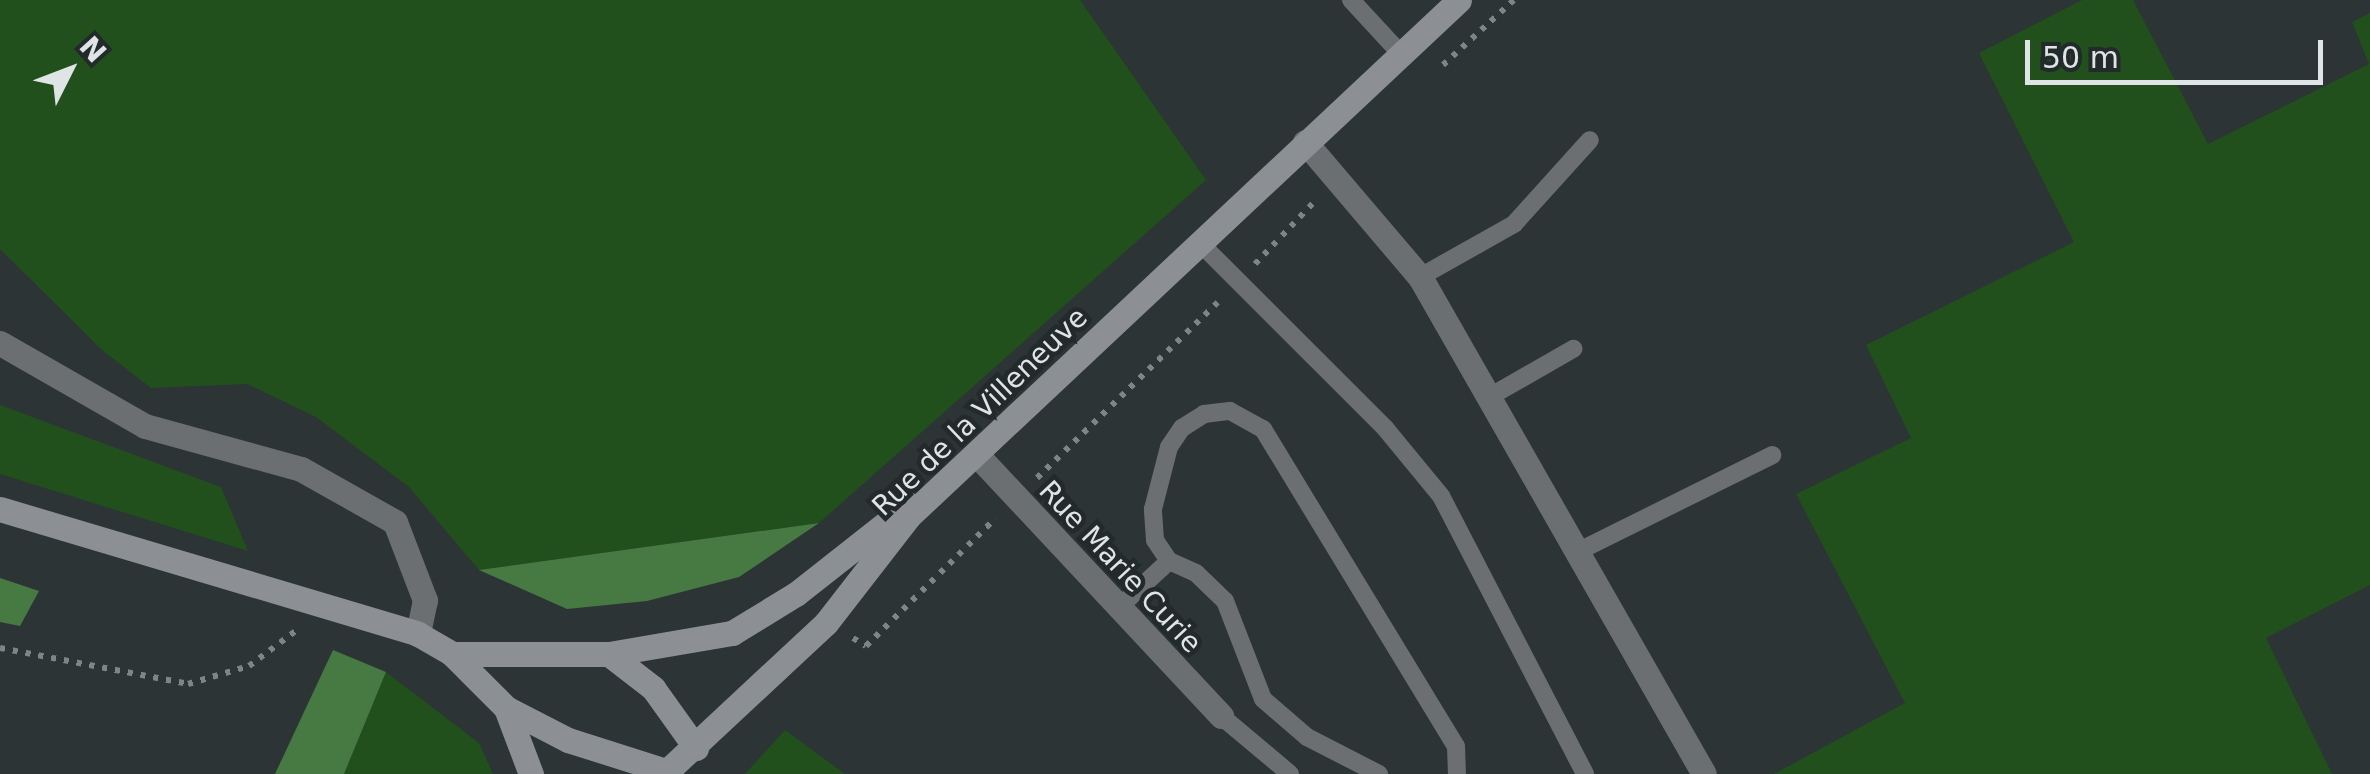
<!DOCTYPE html>
<html>
<head>
<meta charset="utf-8">
<style>
  body { margin:0 }
  #map { position:relative; width:2370px; height:774px; overflow:hidden; background:#2c3435; font-family:"DejaVu Sans",sans-serif }
  div>[style] { position:absolute }
  .green>* { inset:0; background:#21501c }
  .forest>* { inset:0; background:#477a42 }
  .path>* { height:6px; margin-top:-3px; transform-origin:0; background:repeating-linear-gradient(90deg,#7e8586 0 5px,transparent 0 13px) }
  .lane>* { height:18px; margin:-9px; padding:0 9px; transform-origin:9px; border-radius:9px; background:#6c6f71 }
  .street>* { height:25px; margin:-12.5px; padding:0 12.5px; transform-origin:12.5px; border-radius:12.5px; background:#6c6f71 }
  .secondary>* { height:25px; margin:-12.5px; padding:0 12.5px; transform-origin:12.5px; border-radius:12.5px; background:#8c9094 }
  span { translate:-50% -50%; white-space:nowrap; text-align:center; line-height:1.15; -webkit-text-stroke:9px #222a2b; paint-order:stroke }
  .street-label { font-size:28px; color:#dfe4e5 }
  .north { position:absolute; left:20px; top:20px; width:100px; height:100px; -webkit-text-stroke:8px #222a2b; paint-order:stroke; rotate:48deg; font-size:28px; font-weight:700; line-height:40px; text-align:center; color:#dfe4e5 }
  .north::after { content:''; display:block; margin:auto; width:35px; height:45px; background:#dfe4e5; clip-path:polygon(50% 0,100% 100%,50% 72%,0 100%) }
  .scale { position:absolute; left:2025px; top:40px; width:298px; height:45px; box-sizing:border-box; border:5px solid #dfe4e5; border-top:0; padding-left:12px; font-size:30px; line-height:35px; white-space:nowrap; color:#dfe4e5; -webkit-text-stroke:8px #222a2b; paint-order:stroke }
</style>
</head>
<body>
<div id="map">
  <div class="green">
    <div style="clip-path:polygon(0 0,1080px 0,1206px 180px,819px 523px,479px 570px,409px 487px,316px 417px,247px 384px,151px 388px,102px 350px,0 249px)"></div>
    <div style="clip-path:polygon(2082px 0,2133px 0,2208px 144px,2369px 64px,2352px 22px,2370px 13px,2370px 585px,2266px 638px,2332px 774px,1774px 774px,1905px 703px,1796px 494px,1911px 438px,1866px 345px,2074px 242px,1979px 53px)"></div>
    <div style="clip-path:polygon(0 405px,221px 487px,248px 551px,0 474px)"></div>
    <div style="clip-path:polygon(386px 672px,479px 743px,493px 774px,344px 774px)"></div>
    <div style="clip-path:polygon(785px 730px,845px 774px,745px 774px)"></div>
  </div>
  <div class="forest">
    <div style="clip-path:polygon(819px 523px,739px 577px,647px 601px,567px 609px,479px 570px)"></div>
    <div style="clip-path:polygon(0 578px,39px 591px,20px 626px,0 622px)"></div>
    <div style="clip-path:polygon(333px 650px,386px 672px,344px 774px,275px 774px)"></div>
  </div>
  <div class="path">
    <div style="left:1443px;top:65px;width:96px;rotate:-42.5deg"></div>
    <div style="left:1255px;top:264px;width:87px;rotate:-46.4deg"></div>
    <div style="left:1037px;top:478px;width:252px;rotate:-44.2deg"></div>
    <div style="left:853px;top:638px;width:15px;rotate:32deg"></div>
    <div style="left:866px;top:646px;width:182px;rotate:-44.6deg"></div>
    <div style="left:0;top:648px;width:191px;rotate:10.8deg"></div>
    <div style="left:188px;top:684px;width:64px;rotate:-16.4deg"></div>
    <div style="left:249px;top:666px;width:60px;rotate:-36.9deg"></div>
  </div>
  <div class="lane">
    <div style="left:1351px;top:0;width:74px;rotate:47.2deg"></div>
    <div style="left:1199px;top:242px;width:263px;rotate:45deg"></div>
    <div style="left:1385px;top:428px;width:88px;rotate:50.5deg"></div>
    <div style="left:1441px;top:496px;width:313px;rotate:62.6deg"></div>
    <div style="left:1420px;top:277px;width:108px;rotate:-29.4deg"></div>
    <div style="left:1514px;top:224px;width:113px;rotate:-47.9deg"></div>
    <div style="left:1491px;top:396px;width:95px;rotate:-29.8deg"></div>
    <div style="left:1577px;top:552px;width:218px;rotate:-26.4deg"></div>
    <div style="left:1117px;top:609px;width:71px;rotate:-42.7deg"></div>
    <div style="left:1221px;top:716px;width:90px;rotate:40deg"></div>
    <div style="left:1379px;top:774px;width:81px;rotate:-152.8deg"></div>
    <div style="left:1307px;top:737px;width:58px;rotate:-139.2deg"></div>
    <div style="left:1263px;top:699px;width:105px;rotate:-111.2deg"></div>
    <div style="left:1225px;top:601px;width:40px;rotate:-136deg"></div>
    <div style="left:1196px;top:573px;width:30px;rotate:-156deg"></div>
    <div style="left:1169px;top:561px;width:25px;rotate:-124deg"></div>
    <div style="left:1155px;top:540px;width:31px;rotate:-94deg"></div>
    <div style="left:1153px;top:509px;width:64px;rotate:-75.5deg"></div>
    <div style="left:1169px;top:447px;width:23px;rotate:-56deg"></div>
    <div style="left:1182px;top:428px;width:26px;rotate:-32deg"></div>
    <div style="left:1204px;top:414px;width:26px;rotate:-7deg"></div>
    <div style="left:1230px;top:411px;width:38px;rotate:29deg"></div>
    <div style="left:1263px;top:429px;width:371px;rotate:58.7deg"></div>
    <div style="left:1456px;top:746px;width:28px;rotate:88deg"></div>
  </div>
  <div class="street">
    <div style="left:1305px;top:142px;width:177px;rotate:49.6deg"></div>
    <div style="left:1420px;top:277px;width:572px;rotate:60.26deg"></div>
    <div style="left:0;top:343px;width:167px;rotate:29.8deg"></div>
    <div style="left:145px;top:426px;width:162px;rotate:15.4deg"></div>
    <div style="left:301px;top:469px;width:108px;rotate:29.4deg"></div>
    <div style="left:395px;top:522px;width:84px;rotate:69deg"></div>
    <div style="left:425px;top:600px;width:35px;rotate:102deg"></div>
    <div style="left:978px;top:456px;width:356px;rotate:46.9deg"></div>
  </div>
  <div class="secondary">
    <div style="left:0;top:509px;width:436px;rotate:16.6deg"></div>
    <div style="left:418px;top:634px;width:39px;rotate:30deg"></div>
    <div style="left:452px;top:654px;width:76px;rotate:45deg"></div>
    <div style="left:506px;top:708px;width:71px;rotate:69.3deg"></div>
    <div style="left:452px;top:654px;width:157px"></div>
    <div style="left:609px;top:654px;width:125px;rotate:-9.7deg"></div>
    <div style="left:732px;top:633px;width:75px;rotate:-31.4deg"></div>
    <div style="left:796px;top:594px;width:144px;rotate:-38.2deg"></div>
    <div style="left:609px;top:654px;width:56px;rotate:37.7deg"></div>
    <div style="left:653px;top:688px;width:74px;rotate:54.4deg"></div>
    <div style="left:506px;top:708px;width:70px;rotate:27.3deg"></div>
    <div style="left:568px;top:740px;width:103px;rotate:17.6deg"></div>
    <div style="left:664px;top:774px;width:221px;rotate:-43deg"></div>
    <div style="left:826px;top:623px;width:135px;rotate:-52.2deg"></div>
    <div style="left:909px;top:516px;width:754px;rotate:-43.17deg"></div>
  </div>
  <div class="street-label">
    <span style="left:980px;top:412px;rotate:-44deg">Rue de la Villeneuve</span>
    <span style="left:1120px;top:567px;rotate:47deg">Rue Marie Curie</span>
  </div>
  <div class="north">N</div>
  <div class="scale">50 m</div>
</div>
</body>
</html>
